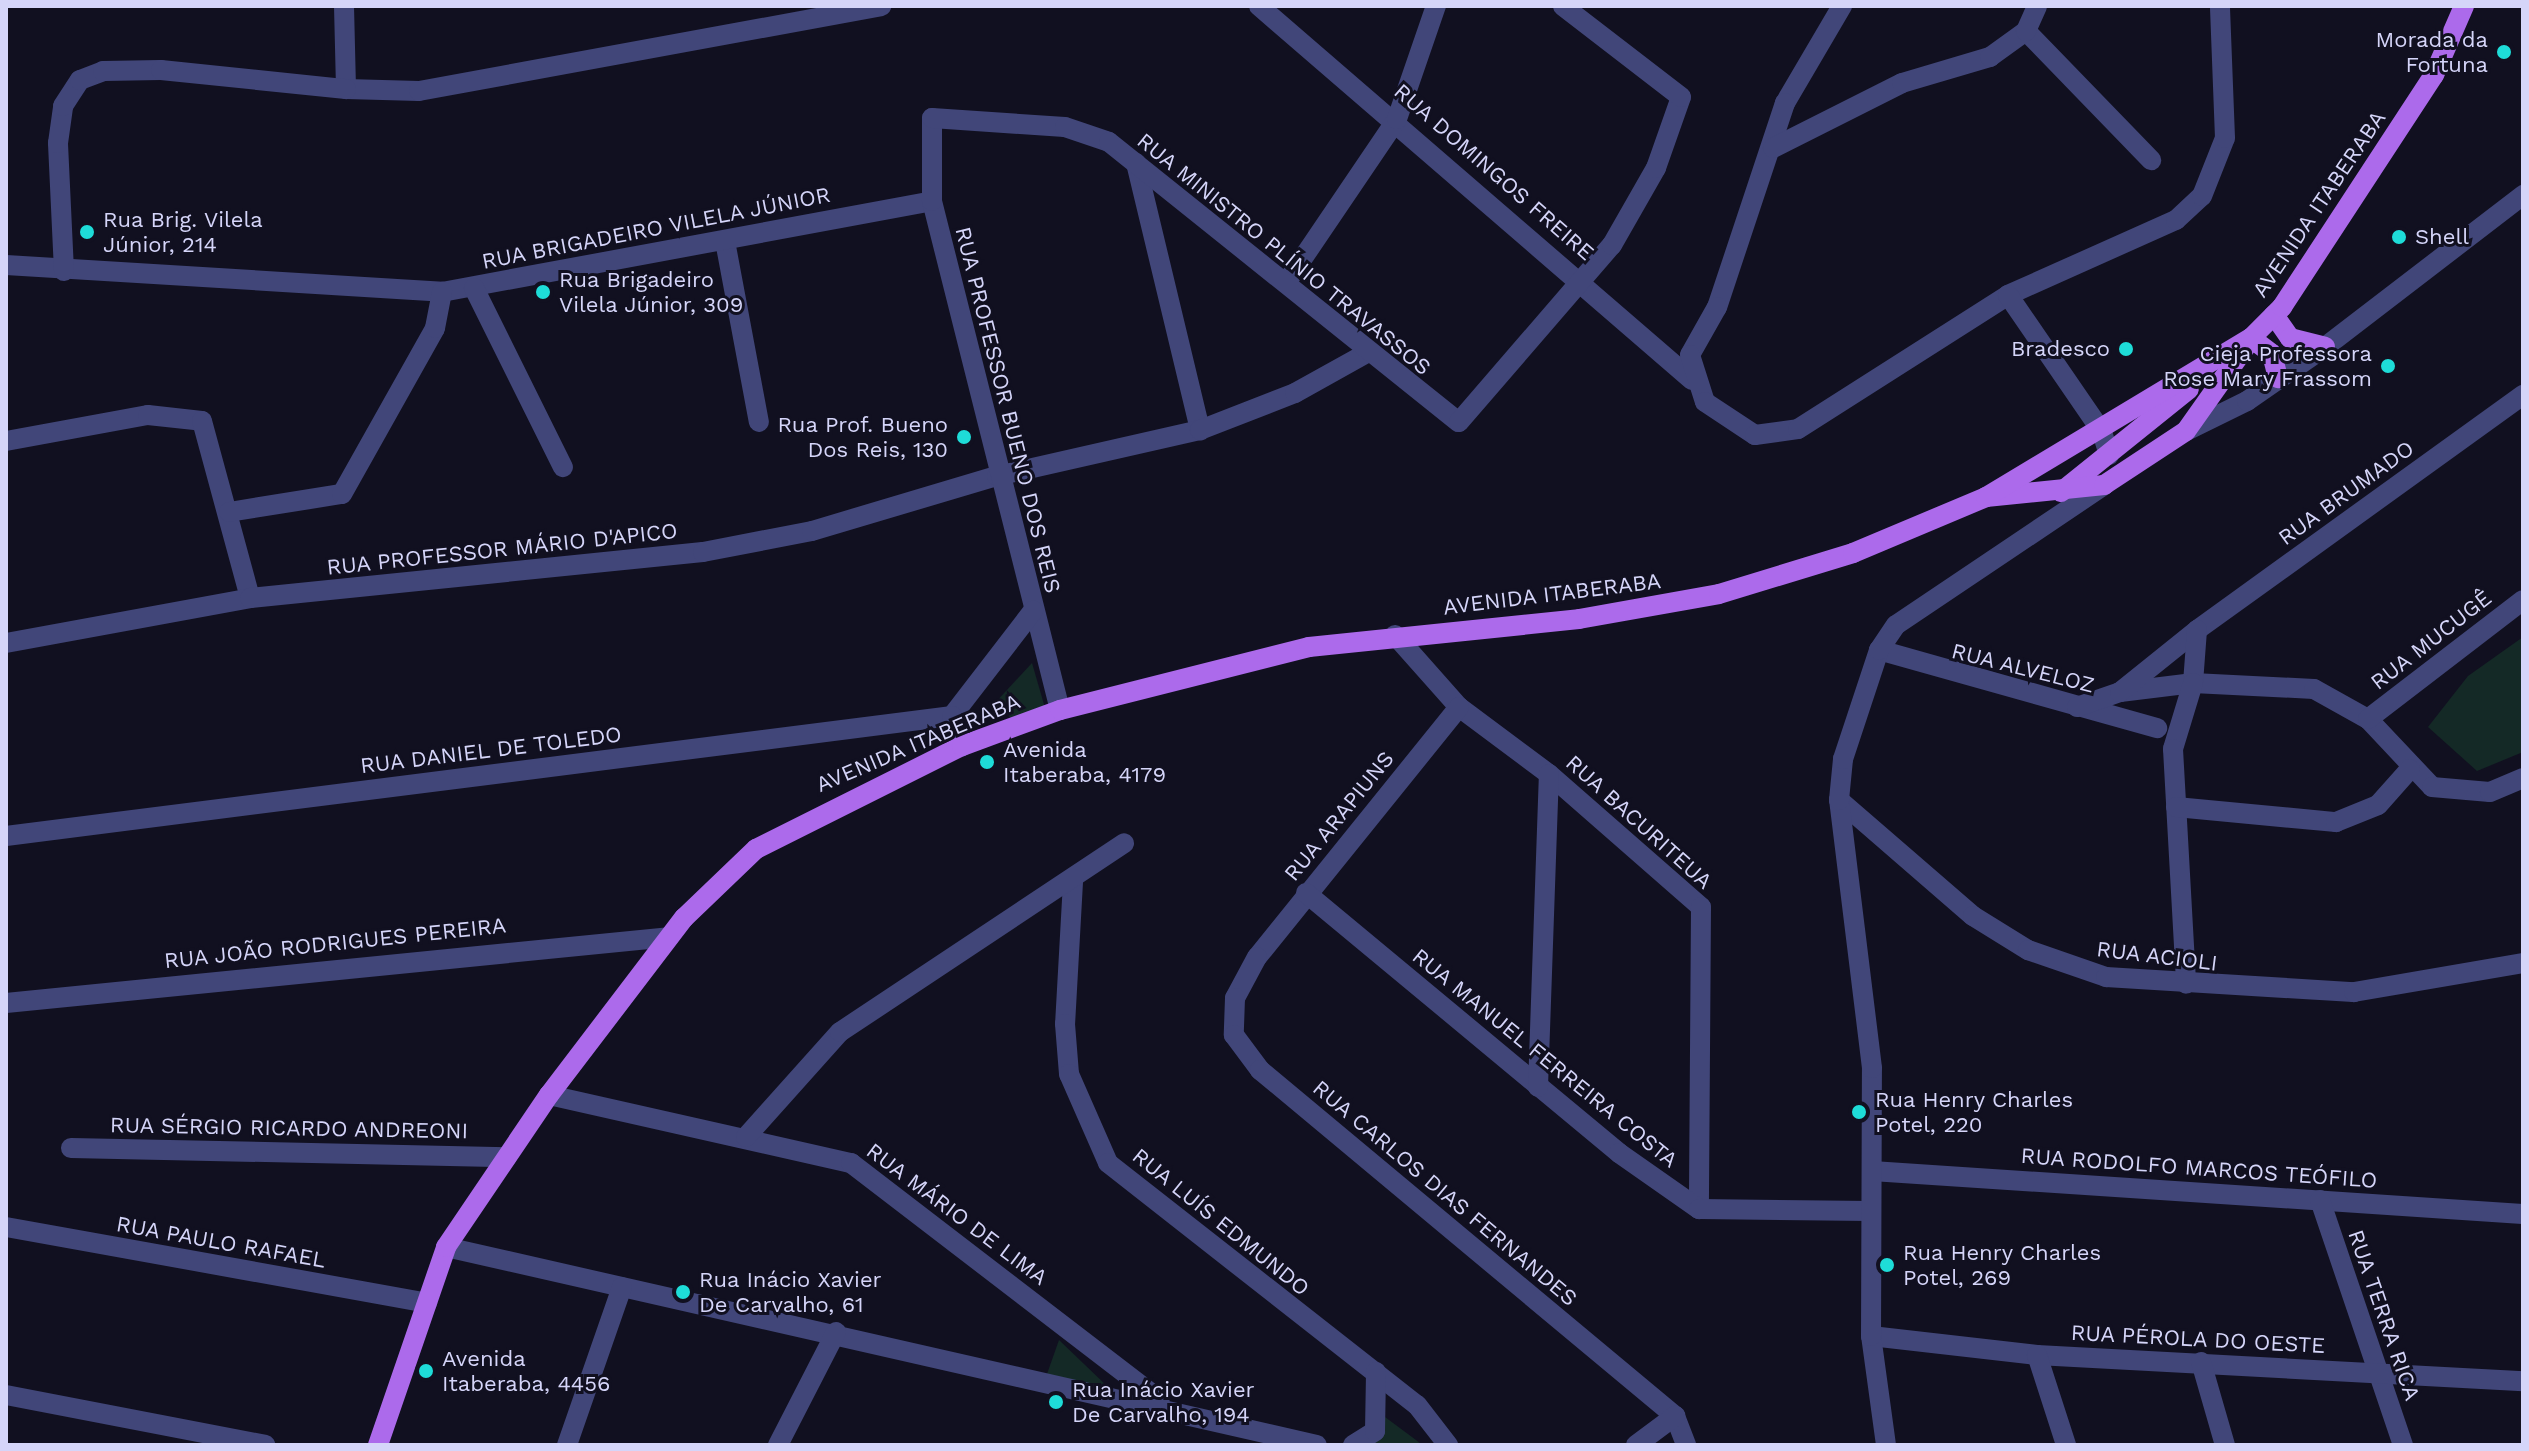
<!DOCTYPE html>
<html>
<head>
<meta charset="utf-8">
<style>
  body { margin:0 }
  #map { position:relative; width:2529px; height:1451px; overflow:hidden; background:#111020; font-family:"Work Sans",sans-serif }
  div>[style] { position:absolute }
  .green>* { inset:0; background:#142926 }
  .minor>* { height:20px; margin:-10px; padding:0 10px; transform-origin:10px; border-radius:10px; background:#414679 }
  .major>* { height:20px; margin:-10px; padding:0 10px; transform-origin:10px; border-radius:10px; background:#ac6aeb }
  .dots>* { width:22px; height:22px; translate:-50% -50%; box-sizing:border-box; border:4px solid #111020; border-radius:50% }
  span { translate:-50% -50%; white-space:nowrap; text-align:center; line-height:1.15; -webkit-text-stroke:6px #111020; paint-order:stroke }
  .poi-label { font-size:22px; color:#d5d5f9 }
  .right { translate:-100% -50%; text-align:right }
  .left { translate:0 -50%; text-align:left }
  .street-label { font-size:22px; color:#d5d5f9 }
  .frame { position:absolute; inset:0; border:8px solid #d5d5f9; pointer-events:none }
</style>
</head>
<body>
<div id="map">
  <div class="green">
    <div style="clip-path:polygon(2523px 637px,2523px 752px,2477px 771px,2428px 727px,2468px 676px)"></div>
    <div style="clip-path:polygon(1032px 663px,1045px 708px,1012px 719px,994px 704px)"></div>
    <div style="clip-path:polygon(1059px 1340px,1134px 1412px,1041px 1391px)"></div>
    <div style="clip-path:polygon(1385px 1417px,1416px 1440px,1422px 1445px,1372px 1445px)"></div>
  </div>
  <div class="minor">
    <div style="left:344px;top:6px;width:83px;rotate:88.6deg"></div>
    <div style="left:346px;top:89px;width:73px;rotate:1.6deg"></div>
    <div style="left:419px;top:91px;width:470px;rotate:-10.4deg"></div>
    <div style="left:1259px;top:6px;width:572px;rotate:40.82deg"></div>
    <div style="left:1842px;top:6px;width:113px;rotate:120.4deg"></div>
    <div style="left:1785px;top:103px;width:215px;rotate:108.4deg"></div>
    <div style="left:1717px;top:307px;width:55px;rotate:119.4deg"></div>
    <div style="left:1690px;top:355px;width:49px;rotate:72.3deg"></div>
    <div style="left:1705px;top:402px;width:60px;rotate:33.4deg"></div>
    <div style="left:1755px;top:435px;width:43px;rotate:-7.9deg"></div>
    <div style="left:1798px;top:429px;width:249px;rotate:-32.5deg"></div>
    <div style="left:2008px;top:295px;width:184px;rotate:-24.1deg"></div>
    <div style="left:2176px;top:220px;width:35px;rotate:-43deg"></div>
    <div style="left:2202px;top:196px;width:62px;rotate:-68.4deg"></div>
    <div style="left:2225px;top:138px;width:132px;rotate:-92.2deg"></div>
    <div style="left:2026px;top:31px;width:180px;rotate:45.9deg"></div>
    <div style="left:1773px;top:148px;width:144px;rotate:-26.7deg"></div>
    <div style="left:1902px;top:83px;width:92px;rotate:-16.5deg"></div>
    <div style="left:1990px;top:57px;width:44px;rotate:-35.8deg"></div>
    <div style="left:2026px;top:31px;width:27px;rotate:-66deg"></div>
    <div style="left:1136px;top:163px;width:275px;rotate:76.5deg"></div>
    <div style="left:725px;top:241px;width:184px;rotate:79.4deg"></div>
    <div style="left:6px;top:265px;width:437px;rotate:3.5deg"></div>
    <div style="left:442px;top:292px;width:498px;rotate:-10.5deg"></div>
    <div style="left:64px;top:271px;width:128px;rotate:-92.7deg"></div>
    <div style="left:58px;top:143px;width:37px;rotate:-82deg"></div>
    <div style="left:63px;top:106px;width:31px;rotate:-57deg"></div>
    <div style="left:80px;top:80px;width:25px;rotate:-21deg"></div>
    <div style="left:103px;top:71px;width:58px;rotate:-1deg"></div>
    <div style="left:161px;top:70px;width:186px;rotate:5.9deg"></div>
    <div style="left:1286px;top:283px;width:198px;rotate:-55.9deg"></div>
    <div style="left:1397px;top:119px;width:120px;rotate:-71deg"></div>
    <div style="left:474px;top:288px;width:200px;rotate:63.6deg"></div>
    <div style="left:2008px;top:295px;width:166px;rotate:55.5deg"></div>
    <div style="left:2102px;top:432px;width:24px;rotate:73deg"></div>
    <div style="left:2186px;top:431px;width:68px;rotate:-26.2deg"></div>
    <div style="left:2247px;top:401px;width:95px;rotate:-34.7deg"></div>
    <div style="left:2325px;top:347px;width:250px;rotate:-37.5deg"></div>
    <div style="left:6px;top:441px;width:144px;rotate:-10.4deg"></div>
    <div style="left:148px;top:415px;width:54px;rotate:6.3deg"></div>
    <div style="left:202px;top:421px;width:183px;rotate:74.8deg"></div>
    <div style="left:229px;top:512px;width:114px;rotate:-9.1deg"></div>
    <div style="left:342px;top:494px;width:190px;rotate:-60.7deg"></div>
    <div style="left:435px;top:328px;width:37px;rotate:-79deg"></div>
    <div style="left:2197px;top:630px;width:402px;rotate:-35.8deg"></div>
    <div style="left:1395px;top:635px;width:96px;rotate:48.4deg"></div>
    <div style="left:1459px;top:707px;width:112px;rotate:36.7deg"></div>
    <div style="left:1549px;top:774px;width:202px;rotate:41.2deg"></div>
    <div style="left:1701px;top:907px;width:302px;rotate:90.4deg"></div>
    <div style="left:6px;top:643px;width:248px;rotate:-10.4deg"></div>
    <div style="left:250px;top:598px;width:455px;rotate:-5.8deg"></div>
    <div style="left:703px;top:552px;width:111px;rotate:-10.9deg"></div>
    <div style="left:812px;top:531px;width:193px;rotate:-16.6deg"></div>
    <div style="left:997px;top:476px;width:208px;rotate:-12.8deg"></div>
    <div style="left:1200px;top:430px;width:102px;rotate:-21.3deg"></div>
    <div style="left:1295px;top:393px;width:82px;rotate:-29.1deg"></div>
    <div style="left:1879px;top:650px;width:289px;rotate:15.7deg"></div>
    <div style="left:2120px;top:692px;width:74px;rotate:-7deg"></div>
    <div style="left:2193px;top:683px;width:121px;rotate:2.8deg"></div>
    <div style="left:2314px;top:689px;width:62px;rotate:29.1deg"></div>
    <div style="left:2368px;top:719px;width:93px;rotate:46.7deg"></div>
    <div style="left:2432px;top:787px;width:58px;rotate:4.9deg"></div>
    <div style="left:2490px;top:792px;width:36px;rotate:-23deg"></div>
    <div style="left:1459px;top:707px;width:321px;rotate:128.9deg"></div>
    <div style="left:1257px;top:957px;width:47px;rotate:118.2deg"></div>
    <div style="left:1235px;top:998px;width:37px;rotate:92deg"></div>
    <div style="left:1234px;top:1035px;width:44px;rotate:53.4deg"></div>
    <div style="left:1260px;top:1070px;width:540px;rotate:39.82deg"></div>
    <div style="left:1675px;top:1416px;width:31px;rotate:69deg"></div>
    <div style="left:2077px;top:707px;width:46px;rotate:-19.2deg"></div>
    <div style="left:2120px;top:692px;width:99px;rotate:-38.8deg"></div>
    <div style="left:2197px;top:630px;width:53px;rotate:94.3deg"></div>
    <div style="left:2193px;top:683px;width:69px;rotate:106.9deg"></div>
    <div style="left:2173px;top:749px;width:235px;rotate:86.8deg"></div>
    <div style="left:1060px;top:710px;width:525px;rotate:-104.12deg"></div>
    <div style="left:932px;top:201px;width:83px;rotate:-90deg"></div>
    <div style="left:932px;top:118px;width:133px;rotate:3.9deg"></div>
    <div style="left:1065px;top:127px;width:46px;rotate:18.8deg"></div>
    <div style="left:1109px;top:142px;width:448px;rotate:38.7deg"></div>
    <div style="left:1459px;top:422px;width:234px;rotate:-49.2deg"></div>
    <div style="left:1612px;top:245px;width:89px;rotate:-60.3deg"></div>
    <div style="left:1656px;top:168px;width:75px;rotate:-70.6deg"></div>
    <div style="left:1681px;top:97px;width:149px;rotate:-142.4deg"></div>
    <div style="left:952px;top:716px;width:133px;rotate:-52.4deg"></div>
    <div style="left:2368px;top:719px;width:195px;rotate:-37.5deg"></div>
    <div style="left:1839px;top:800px;width:177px;rotate:40.9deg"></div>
    <div style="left:1973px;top:916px;width:65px;rotate:31.7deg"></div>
    <div style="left:2028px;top:950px;width:83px;rotate:19.1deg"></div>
    <div style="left:2106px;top:977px;width:248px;rotate:3.5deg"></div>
    <div style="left:2354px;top:992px;width:171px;rotate:-9.7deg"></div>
    <div style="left:2176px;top:807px;width:161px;rotate:5.4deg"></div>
    <div style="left:2336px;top:822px;width:45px;rotate:-22deg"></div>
    <div style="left:2378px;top:805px;width:48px;rotate:-48.4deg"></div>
    <div style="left:6px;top:836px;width:954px;rotate:-7.23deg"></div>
    <div style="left:952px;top:716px;width:32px;rotate:72deg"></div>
    <div style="left:1073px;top:882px;width:142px;rotate:93.2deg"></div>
    <div style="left:1065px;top:1024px;width:50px;rotate:85.4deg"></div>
    <div style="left:1069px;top:1074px;width:97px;rotate:66.3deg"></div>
    <div style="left:1108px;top:1163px;width:392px;rotate:38.1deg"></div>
    <div style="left:1417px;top:1405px;width:51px;rotate:52.2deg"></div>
    <div style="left:1306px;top:893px;width:407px;rotate:39.7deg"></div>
    <div style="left:1619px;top:1153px;width:98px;rotate:35deg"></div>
    <div style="left:1699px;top:1209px;width:171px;rotate:0.7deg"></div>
    <div style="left:6px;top:1003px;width:666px;rotate:-5.68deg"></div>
    <div style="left:1538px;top:1087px;width:313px;rotate:-88deg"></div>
    <div style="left:549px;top:1095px;width:310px;rotate:12.7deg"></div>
    <div style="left:851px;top:1163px;width:389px;rotate:37.5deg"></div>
    <div style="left:746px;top:1137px;width:141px;rotate:-48.2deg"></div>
    <div style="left:840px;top:1032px;width:341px;rotate:-33.6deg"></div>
    <div style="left:71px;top:1148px;width:436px;rotate:1.2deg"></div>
    <div style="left:1872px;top:1171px;width:652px;rotate:3.78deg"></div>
    <div style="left:2320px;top:1200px;width:259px;rotate:71.3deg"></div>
    <div style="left:6px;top:1227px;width:428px;rotate:10.2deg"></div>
    <div style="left:446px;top:1247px;width:893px;rotate:12.81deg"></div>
    <div style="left:1871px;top:1336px;width:167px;rotate:6.5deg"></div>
    <div style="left:2037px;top:1355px;width:487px;rotate:3.1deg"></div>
    <div style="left:2037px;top:1355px;width:95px;rotate:72.1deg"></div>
    <div style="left:2201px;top:1362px;width:86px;rotate:73.9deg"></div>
    <div style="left:6px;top:1395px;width:264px;rotate:10.9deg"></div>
    <div style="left:567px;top:1445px;width:167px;rotate:-70.8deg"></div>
    <div style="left:778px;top:1445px;width:127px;rotate:-62.8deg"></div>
    <div style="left:1353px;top:1445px;width:26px;rotate:-32deg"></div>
    <div style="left:1375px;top:1431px;width:59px;rotate:-89deg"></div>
    <div style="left:1636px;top:1445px;width:49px;rotate:-36.6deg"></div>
    <div style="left:1886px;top:1445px;width:110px;rotate:-97.8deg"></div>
    <div style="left:1871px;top:1336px;width:268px;rotate:-89.8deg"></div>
    <div style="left:1872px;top:1068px;width:270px;rotate:-97deg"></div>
    <div style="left:1839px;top:800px;width:41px;rotate:-84.4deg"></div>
    <div style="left:1843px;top:759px;width:115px;rotate:-71.7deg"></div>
    <div style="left:1879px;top:650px;width:30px;rotate:-56deg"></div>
    <div style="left:1896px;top:625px;width:251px;rotate:-33.9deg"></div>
  </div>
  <div class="major">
    <div style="left:2274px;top:315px;width:28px;rotate:55deg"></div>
    <div style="left:2290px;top:338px;width:36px;rotate:14deg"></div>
    <div style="left:2251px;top:338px;width:26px;rotate:37deg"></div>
    <div style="left:2272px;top:354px;width:25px;rotate:76deg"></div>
    <div style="left:2061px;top:492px;width:164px;rotate:-38.8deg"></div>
    <div style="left:1986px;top:497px;width:119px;rotate:-5.8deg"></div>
    <div style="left:2104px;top:485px;width:98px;rotate:-33.4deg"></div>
    <div style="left:2186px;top:431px;width:109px;rotate:-54.7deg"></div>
    <div style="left:378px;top:1445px;width:209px;rotate:-71deg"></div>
    <div style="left:446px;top:1247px;width:184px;rotate:-55.9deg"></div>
    <div style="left:549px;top:1095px;width:223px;rotate:-52.7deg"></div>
    <div style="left:684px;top:918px;width:100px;rotate:-43.8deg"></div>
    <div style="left:756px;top:849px;width:230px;rotate:-26.6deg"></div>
    <div style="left:962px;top:746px;width:104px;rotate:-20.2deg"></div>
    <div style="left:1060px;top:710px;width:257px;rotate:-14.2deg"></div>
    <div style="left:1309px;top:647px;width:271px;rotate:-5.9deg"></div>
    <div style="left:1579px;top:619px;width:142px;rotate:-10.1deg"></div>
    <div style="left:1719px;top:594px;width:140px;rotate:-17deg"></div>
    <div style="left:1853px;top:553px;width:144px;rotate:-22.8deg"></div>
    <div style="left:1986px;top:497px;width:309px;rotate:-31deg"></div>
    <div style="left:2251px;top:338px;width:44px;rotate:-45deg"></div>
    <div style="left:2282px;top:307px;width:277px;rotate:-56.8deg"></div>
    <div style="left:2434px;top:75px;width:75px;rotate:-66.5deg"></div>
  </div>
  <div class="dots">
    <div style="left:2504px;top:52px;background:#1edcd8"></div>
    <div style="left:87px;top:232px;background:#1edcd8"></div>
    <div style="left:2399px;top:237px;background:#1edcd8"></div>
    <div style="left:543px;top:292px;background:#1edcd8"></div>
    <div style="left:2126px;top:349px;background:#1edcd8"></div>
    <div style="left:2388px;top:366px;background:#1edcd8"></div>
    <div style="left:964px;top:437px;background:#1edcd8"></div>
    <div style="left:987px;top:762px;background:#1edcd8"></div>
    <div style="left:1859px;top:1112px;background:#1edcd8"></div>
    <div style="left:1887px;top:1265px;background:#1edcd8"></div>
    <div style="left:683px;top:1292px;background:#1edcd8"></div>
    <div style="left:426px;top:1371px;background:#1edcd8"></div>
    <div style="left:1056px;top:1402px;background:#1edcd8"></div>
  </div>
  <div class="poi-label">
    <span class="right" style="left:2488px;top:52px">Morada da<br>Fortuna</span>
    <span class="left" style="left:103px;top:232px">Rua Brig. Vilela<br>Júnior, 214</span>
    <span class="left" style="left:2415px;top:237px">Shell</span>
    <span class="left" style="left:559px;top:292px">Rua Brigadeiro<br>Vilela Júnior, 309</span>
    <span class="right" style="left:2110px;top:349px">Bradesco</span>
    <span class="right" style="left:2372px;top:366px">Cieja Professora<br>Rose Mary Frassom</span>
    <span class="right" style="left:948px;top:437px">Rua Prof. Bueno<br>Dos Reis, 130</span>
    <span class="left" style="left:1003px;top:762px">Avenida<br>Itaberaba, 4179</span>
    <span class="left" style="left:1875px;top:1112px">Rua Henry Charles<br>Potel, 220</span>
    <span class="left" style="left:1903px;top:1265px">Rua Henry Charles<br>Potel, 269</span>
    <span class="left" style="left:699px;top:1292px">Rua Inácio Xavier<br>De Carvalho, 61</span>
    <span class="left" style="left:442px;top:1371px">Avenida<br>Itaberaba, 4456</span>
    <span class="left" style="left:1072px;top:1402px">Rua Inácio Xavier<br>De Carvalho, 194</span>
  </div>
  <div class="street-label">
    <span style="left:1494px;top:172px;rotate:41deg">RUA DOMINGOS FREIRE</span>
    <span style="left:2319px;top:204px;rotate:-56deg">AVENIDA ITABERABA</span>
    <span style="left:656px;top:228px;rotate:-11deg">RUA BRIGADEIRO VILELA JÚNIOR</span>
    <span style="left:1284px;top:254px;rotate:39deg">RUA MINISTRO PLÍNIO TRAVASSOS</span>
    <span style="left:1008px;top:410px;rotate:76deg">RUA PROFESSOR BUENO DOS REIS</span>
    <span style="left:2346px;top:493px;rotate:-36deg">RUA BRUMADO</span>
    <span style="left:502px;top:549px;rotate:-6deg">RUA PROFESSOR MÁRIO D'APICO</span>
    <span style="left:1552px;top:594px;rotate:-7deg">AVENIDA ITABERABA</span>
    <span style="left:2431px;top:640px;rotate:-38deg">RUA MUCUGÊ</span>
    <span style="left:2023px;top:668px;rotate:14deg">RUA ALVELOZ</span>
    <span style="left:918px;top:743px;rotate:-23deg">AVENIDA ITABERABA</span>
    <span style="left:491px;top:750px;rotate:-7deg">RUA DANIEL DE TOLEDO</span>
    <span style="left:1339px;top:816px;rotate:-51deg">RUA ARAPIUNS</span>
    <span style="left:1639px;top:822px;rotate:42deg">RUA BACURITEUA</span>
    <span style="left:335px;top:943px;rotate:-6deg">RUA JOÃO RODRIGUES PEREIRA</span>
    <span style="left:2157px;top:956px;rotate:7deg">RUA ACIOLI</span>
    <span style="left:1545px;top:1058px;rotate:39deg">RUA MANUEL FERREIRA COSTA</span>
    <span style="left:289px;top:1128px;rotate:1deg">RUA SÉRGIO RICARDO ANDREONI</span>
    <span style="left:2199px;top:1168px;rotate:4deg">RUA RODOLFO MARCOS TEÓFILO</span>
    <span style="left:1445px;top:1193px;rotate:40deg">RUA CARLOS DIAS FERNANDES</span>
    <span style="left:957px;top:1214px;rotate:37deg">RUA MÁRIO DE LIMA</span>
    <span style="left:1221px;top:1222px;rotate:39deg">RUA LUÍS EDMUNDO</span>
    <span style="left:221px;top:1242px;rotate:10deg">RUA PAULO RAFAEL</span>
    <span style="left:2384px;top:1315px;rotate:71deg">RUA TERRA RICA</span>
    <span style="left:2198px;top:1339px;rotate:3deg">RUA PÉROLA DO OESTE</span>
  </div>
  <div class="frame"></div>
</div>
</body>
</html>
